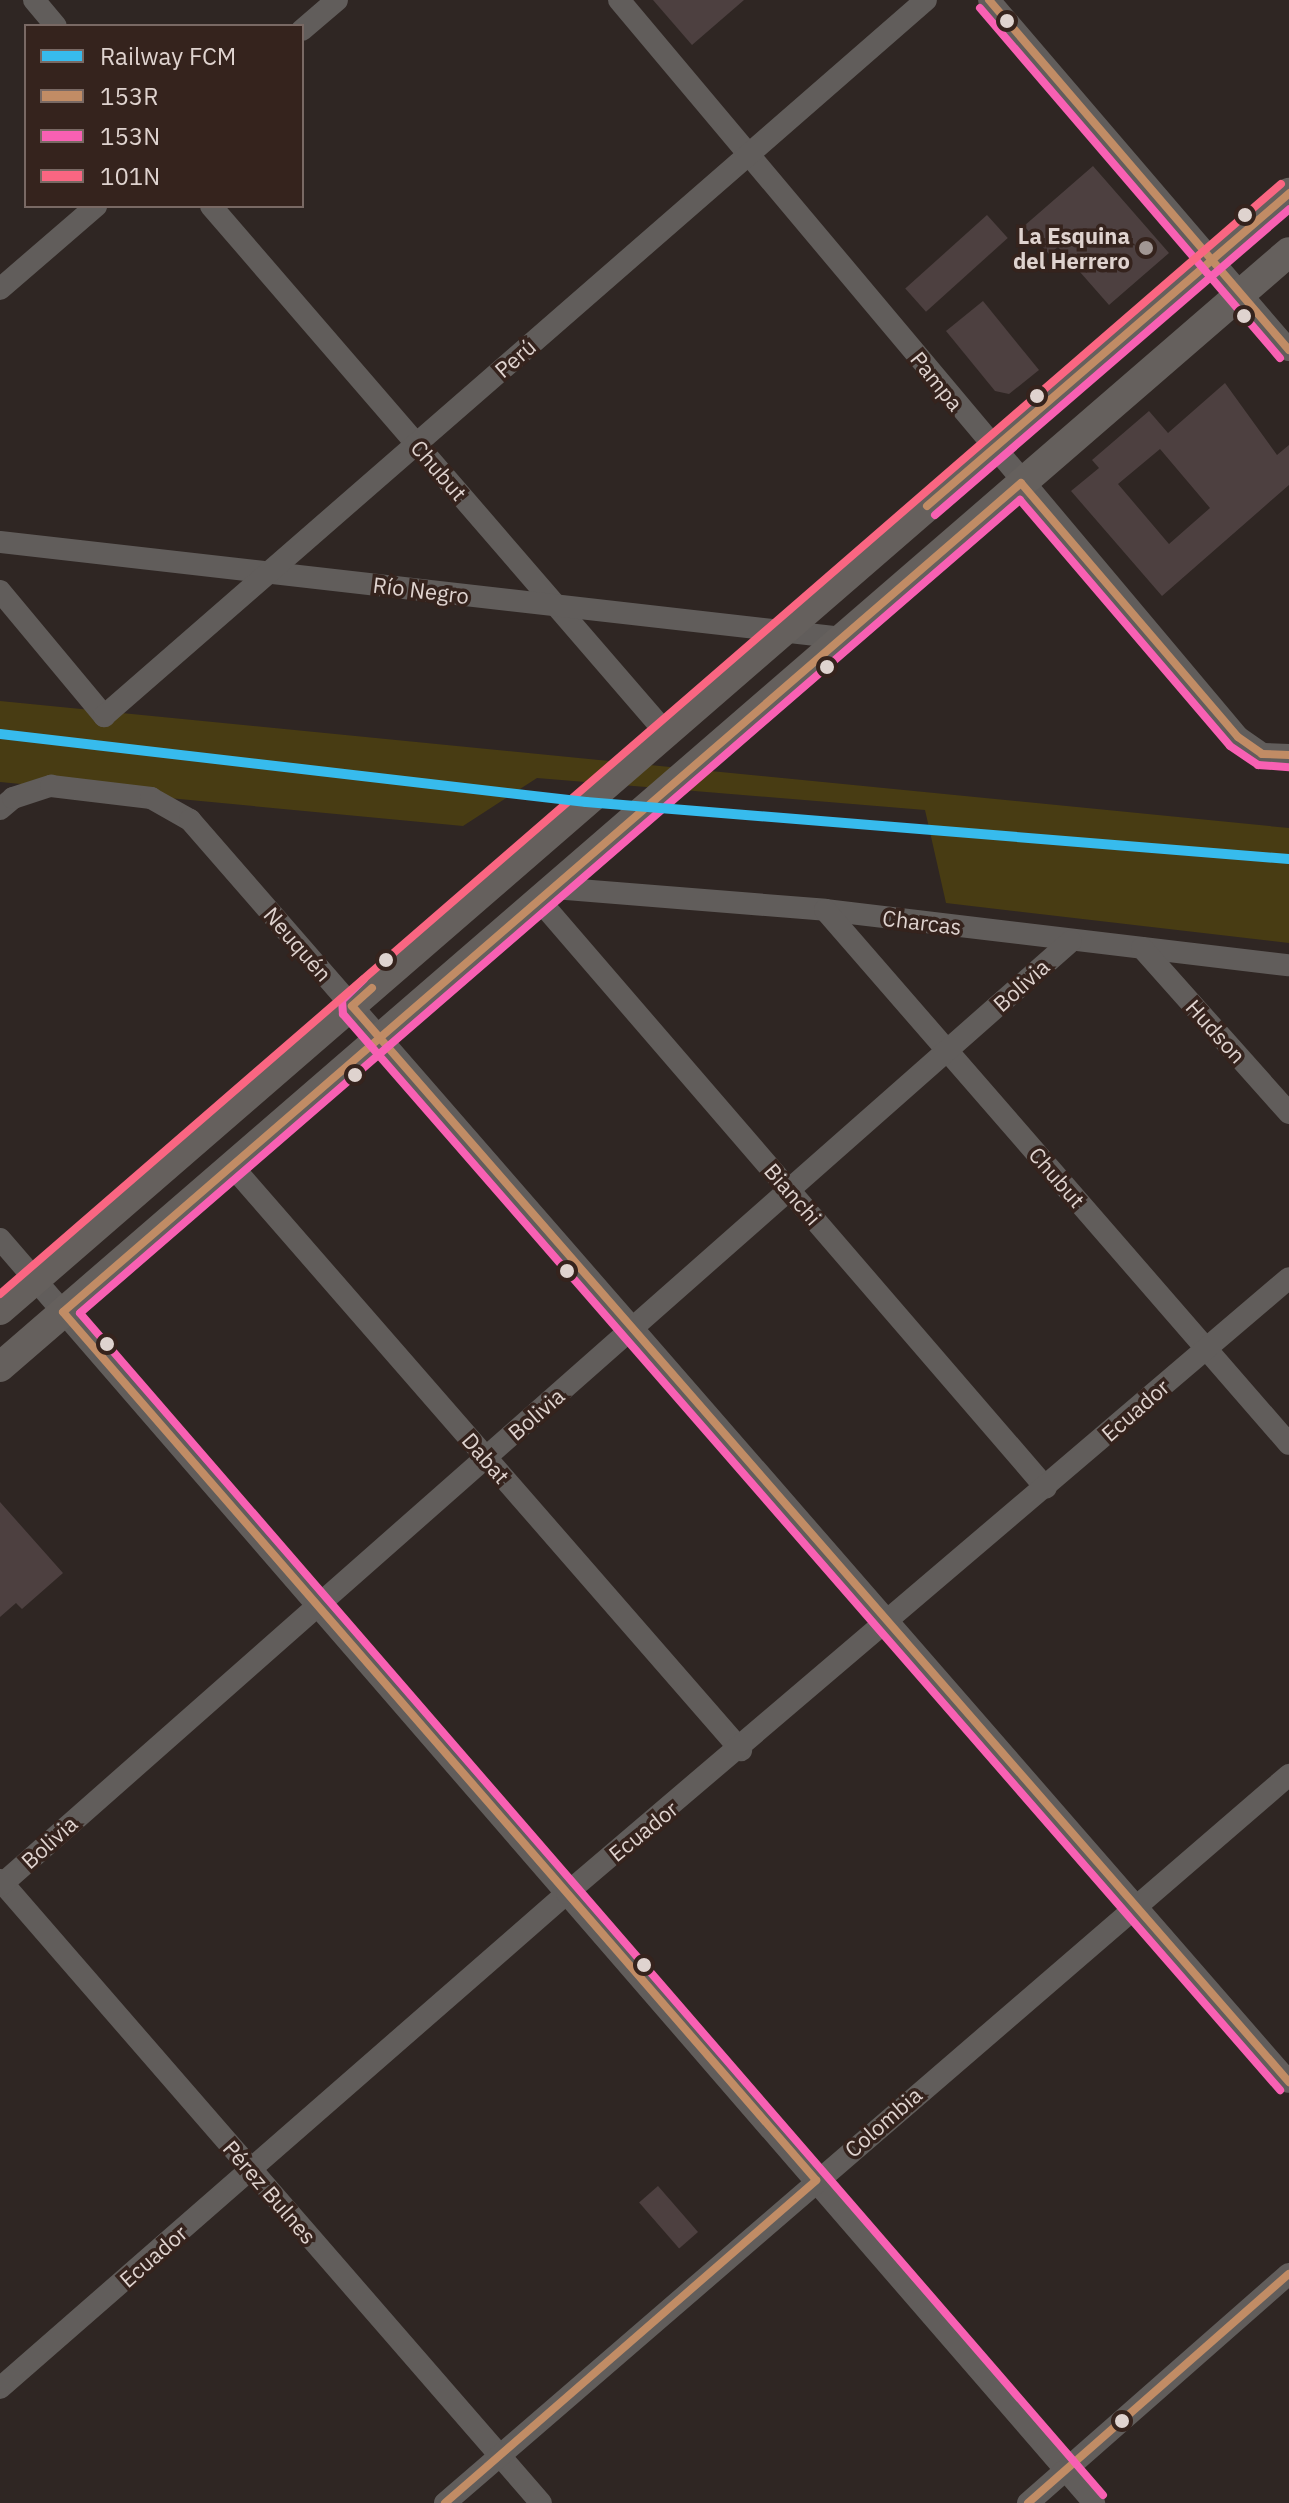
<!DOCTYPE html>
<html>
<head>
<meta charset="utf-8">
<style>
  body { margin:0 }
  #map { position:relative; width:1289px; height:2503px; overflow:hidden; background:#2f2623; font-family:"IBM Plex Sans",sans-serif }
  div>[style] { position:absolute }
  .green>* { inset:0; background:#483c13 }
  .building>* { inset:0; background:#4d4040; transform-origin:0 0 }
  .street>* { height:22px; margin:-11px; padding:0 11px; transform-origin:11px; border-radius:11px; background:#615d5b }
  .secondary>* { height:30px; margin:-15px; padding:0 15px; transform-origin:15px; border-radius:15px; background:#65605d }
  .bus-1>* { height:8px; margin:-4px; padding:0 4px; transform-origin:4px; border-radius:4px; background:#c18c65 }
  .bus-2>* { height:8px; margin:-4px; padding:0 4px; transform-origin:4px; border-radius:4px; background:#f860b3 }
  .bus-3>* { height:8px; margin:-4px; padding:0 4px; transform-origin:4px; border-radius:4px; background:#fa6682 }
  .rail-1>* { height:10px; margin:-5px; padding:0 5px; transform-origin:5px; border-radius:5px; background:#37bbed }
  .dots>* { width:22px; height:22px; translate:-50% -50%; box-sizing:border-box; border:4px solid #35231d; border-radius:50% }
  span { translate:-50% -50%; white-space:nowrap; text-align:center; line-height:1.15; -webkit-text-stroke:7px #35231d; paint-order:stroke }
  .poi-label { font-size:22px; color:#dfd3cf; font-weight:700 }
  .right { translate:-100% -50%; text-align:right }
  .street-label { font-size:22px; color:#dfd3cf }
  .legend { position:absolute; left:24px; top:24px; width:280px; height:184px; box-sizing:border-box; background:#35231d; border:2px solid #796964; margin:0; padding:10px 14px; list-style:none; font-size:24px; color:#dfd3cf }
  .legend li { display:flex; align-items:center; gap:16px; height:40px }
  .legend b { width:40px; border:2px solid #796964 }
</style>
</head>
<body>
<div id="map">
  <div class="green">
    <div style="clip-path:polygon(0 701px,1289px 828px,1289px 943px,946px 903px,925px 810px,537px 778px,463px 826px,0 782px)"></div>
  </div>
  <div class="building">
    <div style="clip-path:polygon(653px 0,744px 0,692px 45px)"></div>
    <div style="clip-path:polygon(1093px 166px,1169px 253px,1109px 305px,1058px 247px,1049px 254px,1024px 226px)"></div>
    <div style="left:987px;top:215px;width:31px;height:110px;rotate:48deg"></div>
    <div style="clip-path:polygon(983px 301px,1039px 370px,1009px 394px,995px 391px,946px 331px)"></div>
    <div style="clip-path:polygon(evenodd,1225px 383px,1277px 455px,1289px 445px,1289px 485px,1162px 596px,1071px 491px,1099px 468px,1092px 460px,1149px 411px,1168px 433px,1225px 383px,1160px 449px,1210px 508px,1169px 544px,1118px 484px,1160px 449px)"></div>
    <div style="clip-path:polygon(0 1502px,63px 1573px,22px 1609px,16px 1603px,0 1617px)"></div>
    <div style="left:658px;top:2186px;width:61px;height:25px;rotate:49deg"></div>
  </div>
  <div class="street">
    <div style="left:34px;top:0;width:34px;rotate:50deg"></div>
    <div style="left:619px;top:0;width:962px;rotate:49.97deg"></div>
    <div style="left:1238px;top:737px;width:29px;rotate:35deg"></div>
    <div style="left:1262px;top:754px;width:27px;rotate:2deg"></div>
    <div style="left:989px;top:0;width:461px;rotate:49.4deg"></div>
    <div style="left:302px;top:30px;width:46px;rotate:-40.6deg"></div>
    <div style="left:211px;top:206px;width:696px;rotate:49.19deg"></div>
    <div style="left:0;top:289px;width:127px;rotate:-40.8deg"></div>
    <div style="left:0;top:542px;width:848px;rotate:6.5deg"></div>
    <div style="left:0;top:591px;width:163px;rotate:50.2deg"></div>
    <div style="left:104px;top:716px;width:1090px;rotate:-41.06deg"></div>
    <div style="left:0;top:809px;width:17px;rotate:-40deg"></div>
    <div style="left:13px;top:798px;width:40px;rotate:-18deg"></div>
    <div style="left:51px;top:786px;width:101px;rotate:6.8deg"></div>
    <div style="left:151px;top:798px;width:45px;rotate:29.4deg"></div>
    <div style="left:190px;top:820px;width:1673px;rotate:48.95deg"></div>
    <div style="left:554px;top:888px;width:272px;rotate:4.6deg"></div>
    <div style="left:825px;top:910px;width:467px;rotate:6.8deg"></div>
    <div style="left:539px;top:900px;width:776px;rotate:49.23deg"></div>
    <div style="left:825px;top:910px;width:707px;rotate:49.01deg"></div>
    <div style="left:1142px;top:948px;width:221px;rotate:48.3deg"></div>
    <div style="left:232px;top:1166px;width:775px;rotate:48.93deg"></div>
    <div style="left:0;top:1239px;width:1672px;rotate:49.12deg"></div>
    <div style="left:0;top:1880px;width:825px;rotate:49.03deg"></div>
    <div style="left:0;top:1886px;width:1428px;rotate:-41.42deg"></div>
    <div style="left:0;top:2388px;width:753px;rotate:-41.12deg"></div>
    <div style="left:567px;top:1893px;width:948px;rotate:-40.42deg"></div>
    <div style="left:445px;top:2503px;width:1115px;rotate:-40.78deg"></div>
    <div style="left:1028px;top:2503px;width:347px;rotate:-41.3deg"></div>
  </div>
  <div class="secondary">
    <div style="left:0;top:1310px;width:1706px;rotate:-40.91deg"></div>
    <div style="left:0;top:1367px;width:1704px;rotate:-40.86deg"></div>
  </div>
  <div class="bus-1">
    <div style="left:989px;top:0;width:461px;rotate:49.4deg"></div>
    <div style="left:927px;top:506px;width:479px;rotate:-40.8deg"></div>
    <div style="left:372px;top:988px;width:27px;rotate:138deg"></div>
    <div style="left:352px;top:1006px;width:1427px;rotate:48.95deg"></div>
    <div style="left:445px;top:2503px;width:492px;rotate:-41deg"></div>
    <div style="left:816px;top:2180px;width:1149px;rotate:-130.94deg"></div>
    <div style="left:63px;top:1312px;width:1267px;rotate:-40.87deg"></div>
    <div style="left:1021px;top:483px;width:334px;rotate:49.5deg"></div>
    <div style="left:1238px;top:737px;width:29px;rotate:35deg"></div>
    <div style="left:1262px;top:754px;width:27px;rotate:2deg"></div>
    <div style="left:1028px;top:2503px;width:347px;rotate:-41.3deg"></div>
  </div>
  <div class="bus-2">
    <div style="left:980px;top:8px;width:461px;rotate:49.4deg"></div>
    <div style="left:935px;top:515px;width:468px;rotate:-40.8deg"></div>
    <div style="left:364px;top:979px;width:30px;rotate:136deg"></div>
    <div style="left:342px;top:1000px;width:14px;rotate:86deg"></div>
    <div style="left:343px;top:1014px;width:1427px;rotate:48.95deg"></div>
    <div style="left:1103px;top:2495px;width:1563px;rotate:-130.88deg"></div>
    <div style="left:80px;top:1313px;width:1243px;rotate:-40.86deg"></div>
    <div style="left:1020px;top:500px;width:323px;rotate:49.5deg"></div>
    <div style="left:1230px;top:746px;width:34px;rotate:34deg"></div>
    <div style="left:1258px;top:765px;width:31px;rotate:4deg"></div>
  </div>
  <div class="bus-3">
    <div style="left:0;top:1294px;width:1695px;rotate:-40.91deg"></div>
  </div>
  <div class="rail-1">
    <div style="left:0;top:734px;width:590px;rotate:6.62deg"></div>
    <div style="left:586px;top:802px;width:705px;rotate:4.64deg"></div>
  </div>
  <div class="dots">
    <div style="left:1007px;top:21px;background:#dfd3cf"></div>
    <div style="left:1245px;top:215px;background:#dfd3cf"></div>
    <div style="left:1146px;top:248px;background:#a19693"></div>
    <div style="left:1244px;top:316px;background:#dfd3cf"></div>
    <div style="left:1037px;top:396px;background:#dfd3cf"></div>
    <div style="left:827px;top:667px;background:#dfd3cf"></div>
    <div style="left:386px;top:960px;background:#dfd3cf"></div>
    <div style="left:355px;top:1075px;background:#dfd3cf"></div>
    <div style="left:567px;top:1271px;background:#dfd3cf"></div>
    <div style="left:107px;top:1344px;background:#dfd3cf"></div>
    <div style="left:644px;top:1965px;background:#dfd3cf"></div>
    <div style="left:1122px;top:2421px;background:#dfd3cf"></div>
  </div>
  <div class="poi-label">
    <span class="right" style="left:1130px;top:248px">La Esquina<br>del Herrero</span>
  </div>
  <div class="street-label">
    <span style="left:515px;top:358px;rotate:-41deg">Perú</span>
    <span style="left:937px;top:381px;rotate:51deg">Pampa</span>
    <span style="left:439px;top:470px;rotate:49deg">Chubut</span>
    <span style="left:421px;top:590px;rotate:7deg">Río Negro</span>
    <span style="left:922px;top:922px;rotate:7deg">Charcas</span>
    <span style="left:298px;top:944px;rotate:49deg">Neuquén</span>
    <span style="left:1021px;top:985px;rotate:-42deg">Bolivia</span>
    <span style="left:1216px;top:1031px;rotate:48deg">Hudson</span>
    <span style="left:1057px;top:1177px;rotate:49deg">Chubut</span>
    <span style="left:793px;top:1194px;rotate:49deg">Bianchi</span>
    <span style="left:1135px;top:1410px;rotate:-41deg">Ecuador</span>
    <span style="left:536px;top:1414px;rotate:-41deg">Bolivia</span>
    <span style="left:486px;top:1458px;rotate:49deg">Dabat</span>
    <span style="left:643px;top:1831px;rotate:-39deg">Ecuador</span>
    <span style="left:49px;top:1842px;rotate:-42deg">Bolivia</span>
    <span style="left:883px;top:2122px;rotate:-41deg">Colombia</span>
    <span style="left:270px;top:2192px;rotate:49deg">Pérez Bulnes</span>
    <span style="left:153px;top:2256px;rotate:-41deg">Ecuador</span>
  </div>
  <ul class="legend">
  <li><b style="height:10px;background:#37bbed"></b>Railway FCM</li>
  <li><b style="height:10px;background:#c18c65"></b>153R</li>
  <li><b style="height:10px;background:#f860b3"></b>153N</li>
  <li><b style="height:10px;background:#fa6682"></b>101N</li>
  </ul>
</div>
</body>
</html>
